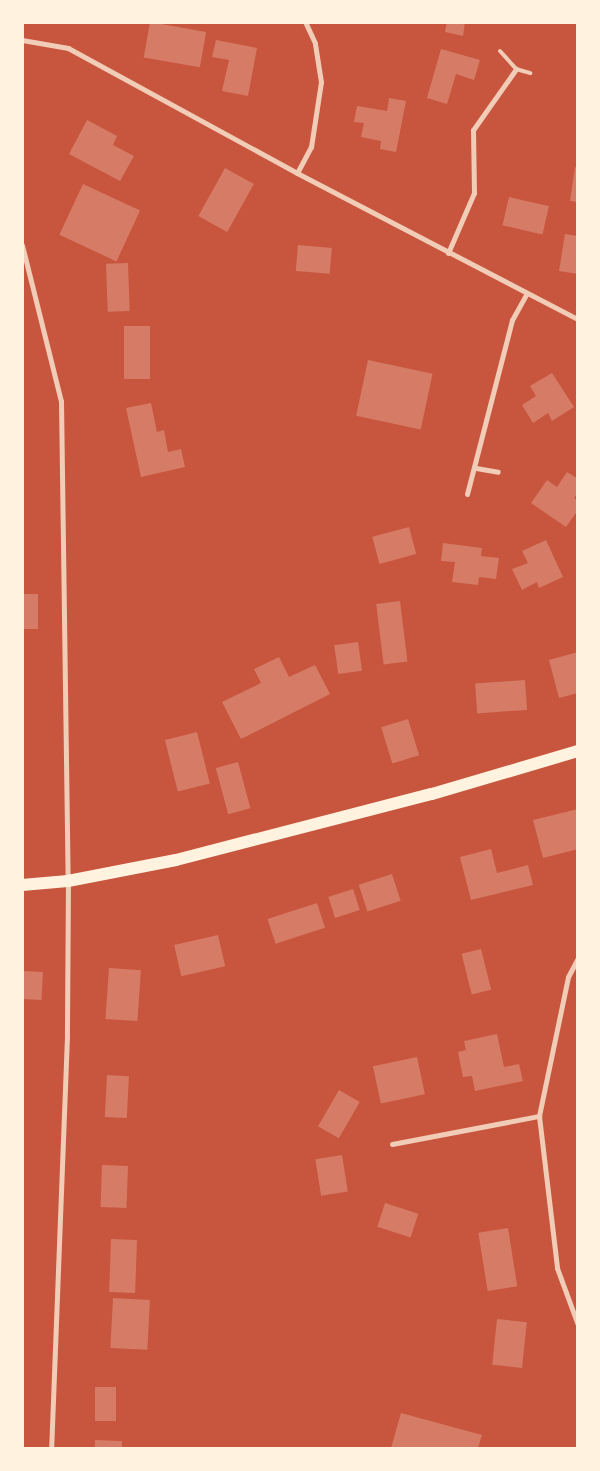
<!DOCTYPE html>
<html>
<head>
<meta charset="utf-8">
<style>
  body { margin:0 }
  #map { position:relative; width:600px; height:1471px; overflow:hidden; background:#c8553d; font-family:"Open Sans",sans-serif }
  div>[style] { position:absolute }
  .building>* { inset:0; background:#d67c66; transform-origin:0 0 }
  .service>* { height:4px; margin:-2px; padding:0 2px; transform-origin:2px; border-radius:2px; background:#f1ccb7 }
  .minor>* { height:5px; margin:-2.5px; padding:0 2.5px; transform-origin:2.5px; border-radius:2.5px; background:#f1ccb7 }
  .primary>* { height:12px; margin:-6px; padding:0 6px; transform-origin:6px; border-radius:6px; background:#fff3e0 }
  span { translate:-50% -50%; white-space:nowrap; text-align:center; line-height:1.15; -webkit-text-stroke:4px #fff3e0; paint-order:stroke }
  .frame { position:absolute; inset:0; border:24px solid #fff3e0; pointer-events:none }
</style>
</head>
<body>
<div id="map">
  <div class="building">
    <div style="left:150px;top:22px;width:57px;height:36px;rotate:10deg"></div>
    <div style="clip-path:polygon(447px 22px,465px 22px,463px 36px,445px 32px)"></div>
    <div style="clip-path:polygon(216px 40px,257px 48px,248px 96px,222px 91px,229px 60px,212px 57px)"></div>
    <div style="clip-path:polygon(441px 49px,480px 60px,474px 80px,456px 74px,447px 104px,427px 98px)"></div>
    <div style="clip-path:polygon(389px 98px,406px 101px,396px 152px,380px 149px,381px 141px,361px 137px,364px 123px,354px 122px,357px 106px,387px 111px)"></div>
    <div style="clip-path:polygon(87px 120px,117px 136px,113px 145px,134px 156px,120px 181px,69px 154px)"></div>
    <div style="clip-path:polygon(575px 167px,578px 168px,578px 202px,570px 201px)"></div>
    <div style="left:225px;top:168px;width:33px;height:55px;rotate:29deg"></div>
    <div style="left:83px;top:184px;width:63px;height:56px;rotate:25deg"></div>
    <div style="left:509px;top:197px;width:41px;height:29px;rotate:13deg"></div>
    <div style="clip-path:polygon(565px 234px,578px 236px,578px 274px,559px 271px)"></div>
    <div style="left:298px;top:245px;width:34px;height:26px;rotate:5deg"></div>
    <div style="left:128px;top:263px;width:48px;height:22px;rotate:88deg"></div>
    <div style="left:124px;top:326px;width:26px;height:53px"></div>
    <div style="left:368px;top:360px;width:66px;height:57px;rotate:12deg"></div>
    <div style="clip-path:polygon(552px 373px,574px 407px,552px 421px,548px 413px,533px 423px,522px 405px,536px 396px,530px 386px)"></div>
    <div style="clip-path:polygon(151px 403px,157px 432px,164px 430px,168px 452px,181px 449px,185px 467px,141px 477px,126px 408px)"></div>
    <div style="clip-path:polygon(567px 472px,578px 479px,578px 493px,574px 498px,578px 501px,578px 510px,566px 527px,531px 503px,547px 480px,557px 487px)"></div>
    <div style="left:409px;top:527px;width:28px;height:38px;rotate:75deg"></div>
    <div style="clip-path:polygon(546px 540px,563px 577px,539px 588px,537px 582px,522px 590px,512px 569px,528px 563px,522px 551px)"></div>
    <div style="clip-path:polygon(443px 543px,482px 548px,481px 556px,499px 558px,496px 579px,479px 577px,478px 585px,452px 582px,455px 562px,441px 561px)"></div>
    <div style="left:22px;top:594px;width:16px;height:35px"></div>
    <div style="left:400px;top:601px;width:61px;height:24px;rotate:83deg"></div>
    <div style="left:358px;top:642px;width:29px;height:24px;rotate:82deg"></div>
    <div style="clip-path:polygon(578px 652px,578px 693px,559px 698px,549px 660px)"></div>
    <div style="clip-path:polygon(279px 657px,289px 677px,315px 665px,330px 694px,241px 739px,222px 702px,261px 683px,254px 669px)"></div>
    <div style="left:525px;top:680px;width:30px;height:50px;rotate:86deg"></div>
    <div style="left:408px;top:719px;width:38px;height:28px;rotate:73deg"></div>
    <div style="left:197px;top:732px;width:53px;height:33px;rotate:76deg"></div>
    <div style="left:238px;top:762px;width:48px;height:23px;rotate:75deg"></div>
    <div style="clip-path:polygon(578px 809px,578px 849px,543px 858px,533px 820px)"></div>
    <div style="clip-path:polygon(491px 849px,497px 873px,528px 865px,533px 885px,471px 900px,460px 857px)"></div>
    <div style="left:392px;top:874px;width:28px;height:35px;rotate:72deg"></div>
    <div style="left:353px;top:889px;width:22px;height:26px;rotate:72deg"></div>
    <div style="left:317px;top:903px;width:26px;height:52px;rotate:72deg"></div>
    <div style="left:218px;top:935px;width:32px;height:45px;rotate:77deg"></div>
    <div style="left:481px;top:949px;width:42px;height:20px;rotate:76deg"></div>
    <div style="left:109px;top:968px;width:32px;height:51px;rotate:4deg"></div>
    <div style="left:22px;top:971px;width:21px;height:28px;rotate:3deg"></div>
    <div style="clip-path:polygon(497px 1034px,504px 1067px,519px 1064px,523px 1081px,475px 1091px,472px 1076px,463px 1077px,458px 1052px,466px 1050px,464px 1041px)"></div>
    <div style="left:417px;top:1057px;width:38px;height:45px;rotate:78deg"></div>
    <div style="left:107px;top:1075px;width:22px;height:42px;rotate:3deg"></div>
    <div style="left:339px;top:1090px;width:24px;height:42px;rotate:30deg"></div>
    <div style="left:342px;top:1155px;width:37px;height:27px;rotate:81deg"></div>
    <div style="left:102px;top:1165px;width:26px;height:42px;rotate:2deg"></div>
    <div style="left:385px;top:1203px;width:35px;height:25px;rotate:18deg"></div>
    <div style="left:508px;top:1228px;width:59px;height:30px;rotate:81deg"></div>
    <div style="left:111px;top:1239px;width:26px;height:53px;rotate:2deg"></div>
    <div style="left:113px;top:1298px;width:37px;height:50px;rotate:3deg"></div>
    <div style="left:497px;top:1319px;width:30px;height:46px;rotate:6deg"></div>
    <div style="left:95px;top:1387px;width:21px;height:34px"></div>
    <div style="clip-path:polygon(401px 1413px,482px 1435px,478px 1448px,391px 1448px)"></div>
    <div style="left:95px;top:1440px;width:27px;height:8px;rotate:2deg"></div>
  </div>
  <div class="service">
    <div style="left:500px;top:51px;width:24px;rotate:48deg"></div>
    <div style="left:516px;top:69px;width:15px;rotate:16deg"></div>
  </div>
  <div class="minor">
    <div style="left:22px;top:40px;width:47px;rotate:9.9deg"></div>
    <div style="left:68px;top:48px;width:261px;rotate:28.6deg"></div>
    <div style="left:297px;top:173px;width:317px;rotate:27.5deg"></div>
    <div style="left:297px;top:173px;width:30px;rotate:-62deg"></div>
    <div style="left:311px;top:147px;width:66px;rotate:-81.3deg"></div>
    <div style="left:321px;top:82px;width:39px;rotate:-99deg"></div>
    <div style="left:315px;top:43px;width:23px;rotate:-115deg"></div>
    <div style="left:22px;top:245px;width:161px;rotate:76deg"></div>
    <div style="left:61px;top:401px;width:480px;rotate:89.2deg"></div>
    <div style="left:68px;top:881px;width:155px;rotate:90.4deg"></div>
    <div style="left:67px;top:1036px;width:412px;rotate:92.2deg"></div>
    <div style="left:448px;top:253px;width:65px;rotate:-66.6deg"></div>
    <div style="left:474px;top:193px;width:63px;rotate:-90.9deg"></div>
    <div style="left:473px;top:130px;width:75px;rotate:-54.8deg"></div>
    <div style="left:476px;top:468px;width:22px;rotate:10deg"></div>
    <div style="left:467px;top:494px;width:180px;rotate:-75.5deg"></div>
    <div style="left:512px;top:320px;width:29px;rotate:-61deg"></div>
    <div style="left:578px;top:958px;width:21px;rotate:118deg"></div>
    <div style="left:568px;top:977px;width:142px;rotate:101.8deg"></div>
    <div style="left:539px;top:1116px;width:153px;rotate:83.2deg"></div>
    <div style="left:557px;top:1268px;width:61px;rotate:69.8deg"></div>
    <div style="left:392px;top:1144px;width:150px;rotate:-10.8deg"></div>
  </div>
  <div class="primary">
    <div style="left:22px;top:885px;width:46px;rotate:-5deg"></div>
    <div style="left:68px;top:881px;width:110px;rotate:-11deg"></div>
    <div style="left:176px;top:860px;width:264px;rotate:-14.5deg"></div>
    <div style="left:432px;top:794px;width:152px;rotate:-16.4deg"></div>
  </div>
  <div class="frame"></div>
</div>
</body>
</html>
